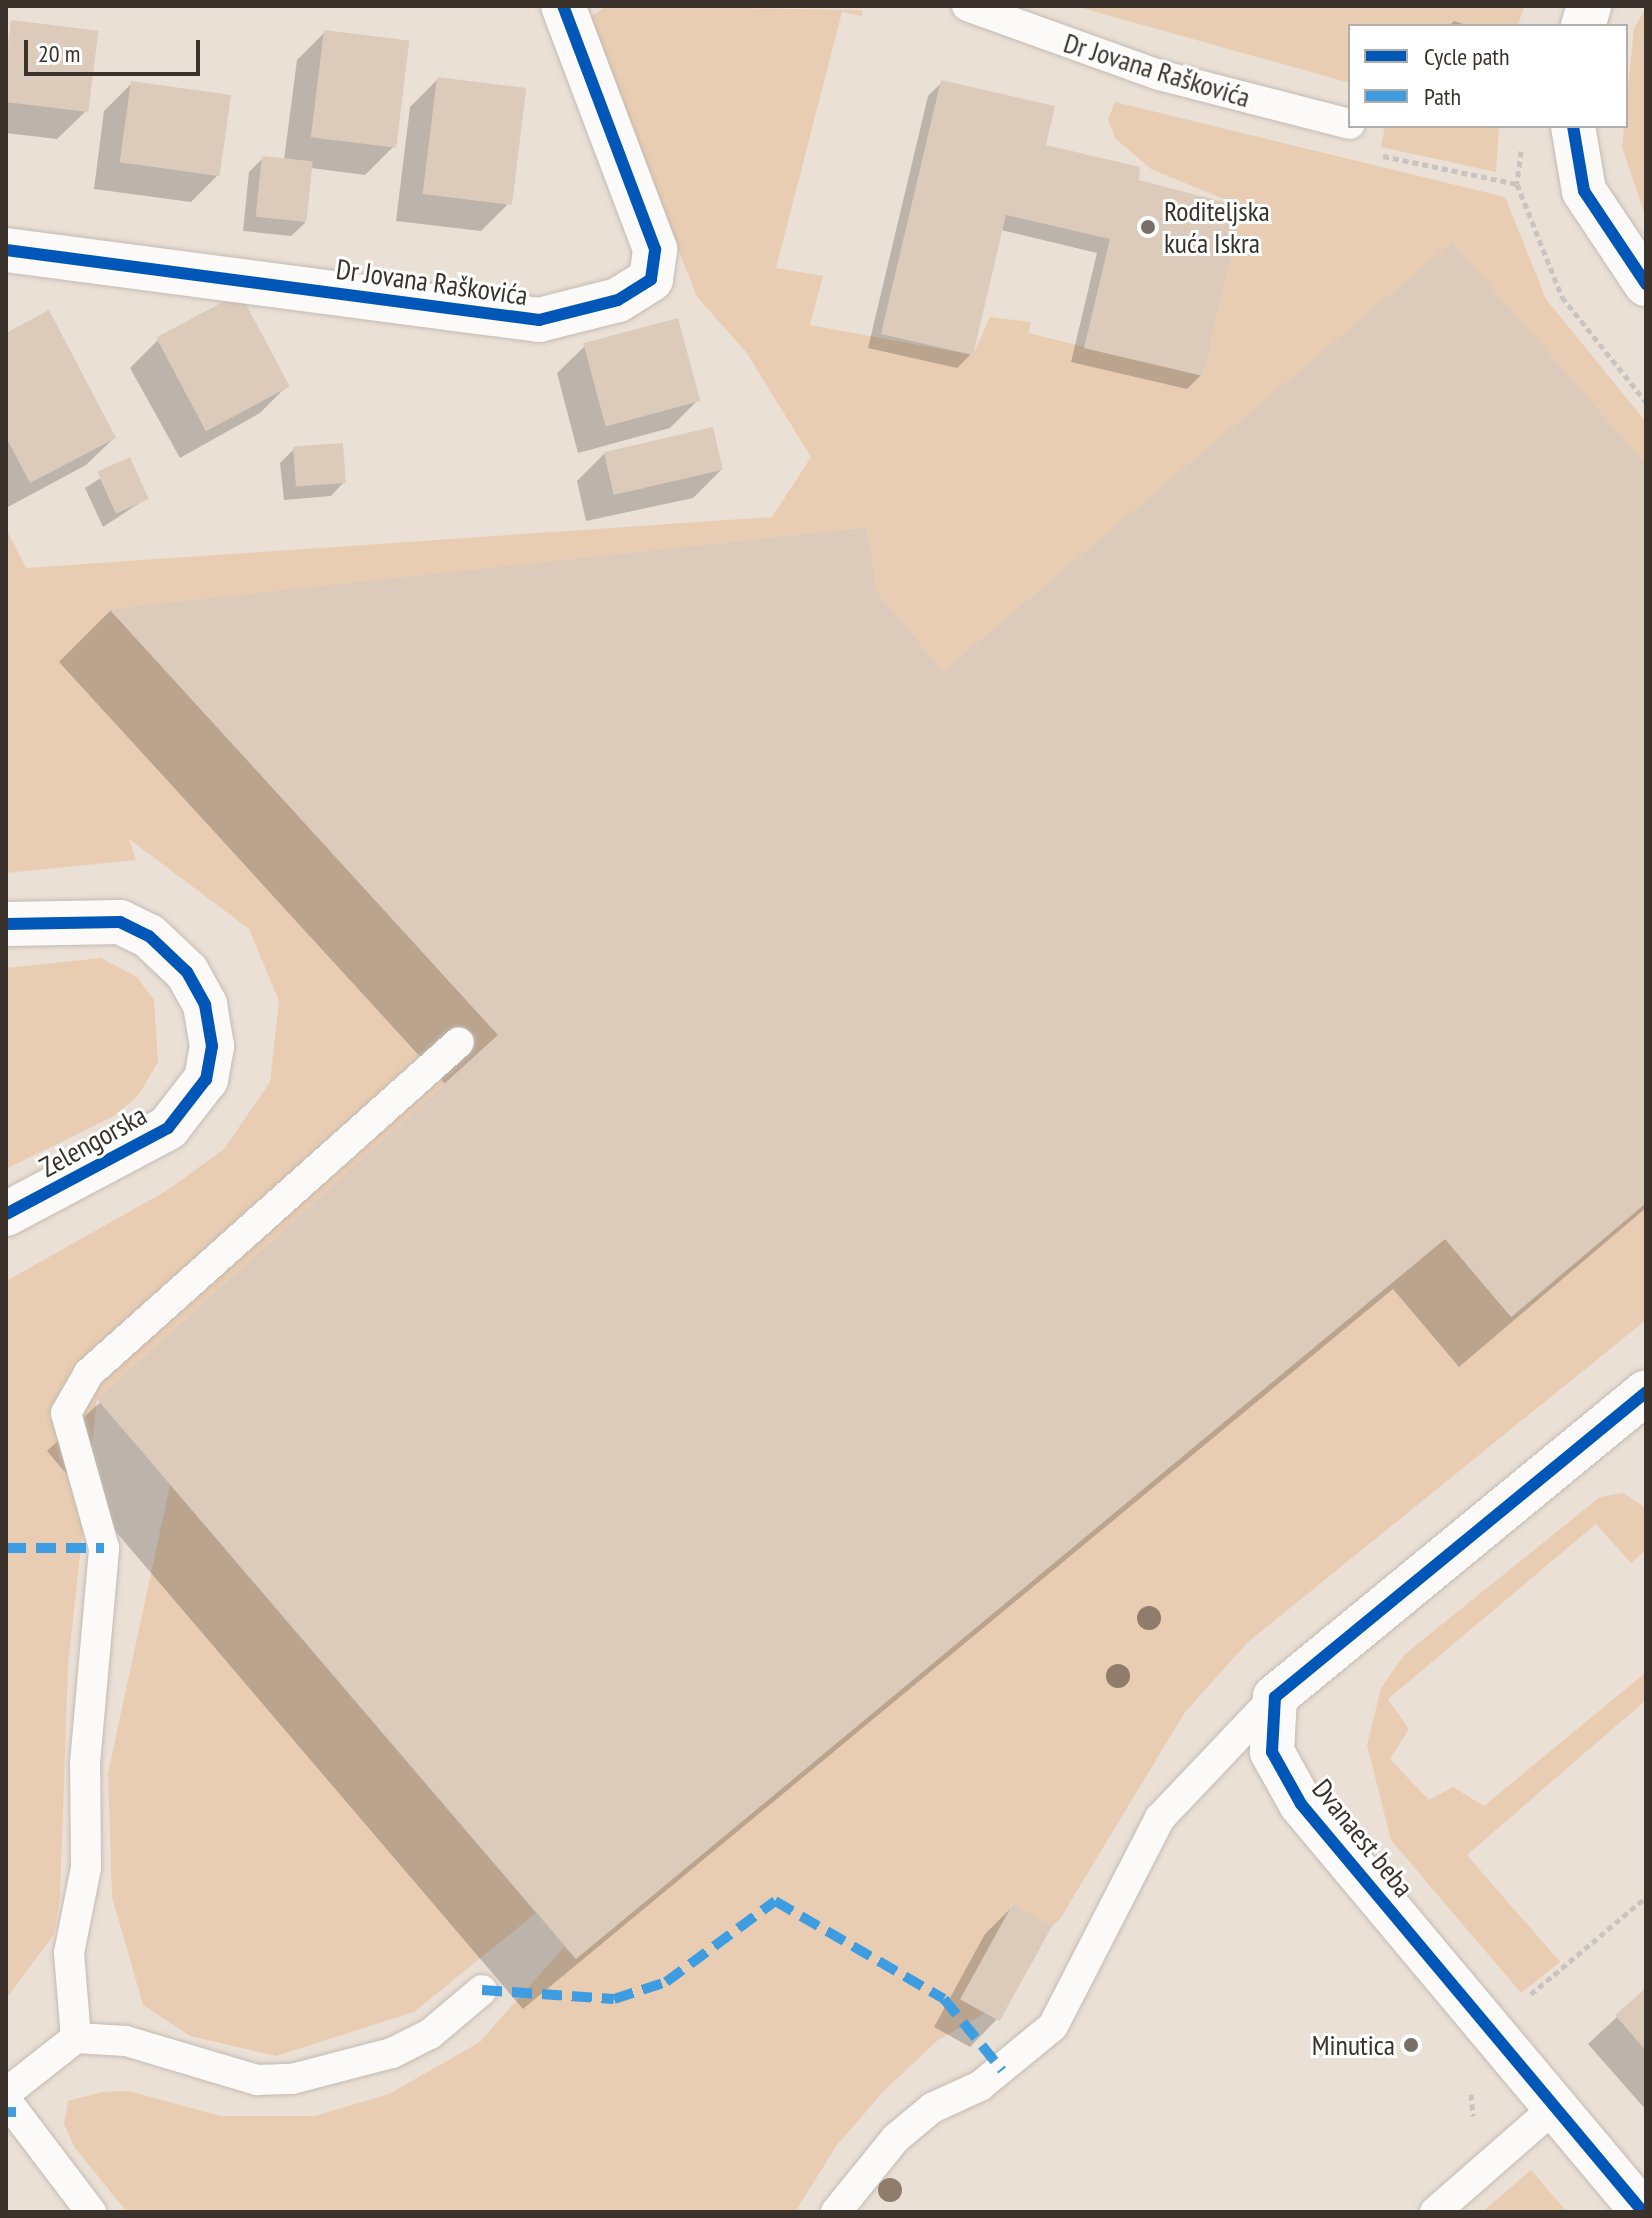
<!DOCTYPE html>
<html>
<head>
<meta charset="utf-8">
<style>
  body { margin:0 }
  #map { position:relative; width:1652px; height:2218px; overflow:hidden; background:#ebe0d6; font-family:"PT Sans Narrow",sans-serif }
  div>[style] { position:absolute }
  .green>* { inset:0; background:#e9cdb2 }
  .shadow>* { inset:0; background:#0003 }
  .building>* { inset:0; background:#dccbbb; transform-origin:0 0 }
  .path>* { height:5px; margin-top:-2.5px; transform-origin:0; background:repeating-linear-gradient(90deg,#c9c4c1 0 6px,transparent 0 10px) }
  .roads { filter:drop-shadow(0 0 2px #c3bbb3) drop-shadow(0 0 2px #c3bbb3) }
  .service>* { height:30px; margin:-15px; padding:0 15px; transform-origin:15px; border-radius:15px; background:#fcfaf9 }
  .minor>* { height:44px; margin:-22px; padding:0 22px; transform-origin:22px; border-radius:22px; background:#fcfaf9 }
  .tertiary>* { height:44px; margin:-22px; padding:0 22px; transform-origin:22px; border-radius:22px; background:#fcfaf9 }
  .quiet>* { height:10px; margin-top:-5px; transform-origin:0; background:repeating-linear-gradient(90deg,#3e9de1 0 20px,transparent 0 30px) }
  .cycleway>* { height:12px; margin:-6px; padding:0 6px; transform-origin:6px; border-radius:6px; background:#0057b8 }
  .trees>* { width:24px; height:24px; margin:-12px; border-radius:50%; background:#8f7c6a }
  .dots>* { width:22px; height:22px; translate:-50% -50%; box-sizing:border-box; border:4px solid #fff; border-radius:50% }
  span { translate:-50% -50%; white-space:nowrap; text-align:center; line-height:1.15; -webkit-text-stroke:6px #fff; paint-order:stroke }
  .street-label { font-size:28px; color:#3a322b }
  .poi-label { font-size:28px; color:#3a322b }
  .left { translate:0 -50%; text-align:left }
  .right { translate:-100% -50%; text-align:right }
  .frame { position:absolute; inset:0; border:8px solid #3a322b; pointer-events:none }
  .legend { position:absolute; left:1348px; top:24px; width:280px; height:104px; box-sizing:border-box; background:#fff; border:2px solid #b0adaa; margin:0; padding:10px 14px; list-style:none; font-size:24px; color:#3a322b }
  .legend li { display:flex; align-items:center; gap:16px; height:40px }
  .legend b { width:40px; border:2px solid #b0adaa }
  .scale { position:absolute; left:24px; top:40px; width:176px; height:36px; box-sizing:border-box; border:4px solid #3a322b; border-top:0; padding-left:10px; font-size:24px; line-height:28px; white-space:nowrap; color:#3a322b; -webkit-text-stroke:6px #fff; paint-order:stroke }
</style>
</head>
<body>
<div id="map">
  <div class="green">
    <div style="clip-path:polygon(607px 6px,862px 10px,862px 16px,842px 12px,776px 268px,823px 276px,810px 325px,973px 355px,990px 317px,1031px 322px,1028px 333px,1203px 376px,1243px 207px,1151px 169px,1115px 138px,1108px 119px,1115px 102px,1505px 197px,1546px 299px,1646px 422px,1646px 464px,1452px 243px,943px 671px,878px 593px,867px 527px,110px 609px,498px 1035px,97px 1399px,68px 1666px,60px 1898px,54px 1934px,6px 1999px,6px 1281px,166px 1191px,224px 1149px,270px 1082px,279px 1001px,249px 929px,129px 839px,136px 860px,6px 873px,6px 529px,26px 568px,772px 517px,811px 457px,746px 352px,697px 297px,587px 19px)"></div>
    <div style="clip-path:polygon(1075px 6px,1524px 6px,1518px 26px,1350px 26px,1350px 83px)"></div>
    <div style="clip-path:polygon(1646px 8px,1646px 218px,1622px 147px,1634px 28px)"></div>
    <div style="clip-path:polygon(1385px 126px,1499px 126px,1496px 172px,1381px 147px)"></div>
    <div style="clip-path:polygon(101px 958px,137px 977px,154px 1000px,158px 1062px,138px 1096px,114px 1116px,6px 1169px,6px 968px)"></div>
    <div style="clip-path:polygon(1646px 1203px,1646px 1320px,1248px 1642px,1185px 1712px,1060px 1919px,1052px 1926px,1012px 1904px,961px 1998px,985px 2013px,938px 2040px,884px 2091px,837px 2145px,795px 2212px,127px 2212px,75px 2148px,64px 2124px,68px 2101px,102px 2092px,129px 2091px,221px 2116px,315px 2116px,389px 2094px,480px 2042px,564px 1947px,576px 1959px,1445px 1239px,1512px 1317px)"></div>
    <div style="clip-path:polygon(170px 1485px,536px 1913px,414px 2012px,276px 2056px,190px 2036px,143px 2005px,112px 1897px,108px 1773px)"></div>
    <div style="clip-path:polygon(1623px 1493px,1646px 1508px,1646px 1550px,1631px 1563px,1596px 1524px,1388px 1699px,1409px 1729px,1390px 1759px,1429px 1800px,1453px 1787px,1484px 1806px,1646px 1672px,1646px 1700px,1467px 1855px,1560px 1962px,1521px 1993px,1391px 1840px,1367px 1745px,1381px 1688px,1405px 1654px,1600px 1497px)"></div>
    <div style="clip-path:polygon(1531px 2170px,1567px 2212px,1482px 2212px)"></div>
  </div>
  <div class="shadow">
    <div style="clip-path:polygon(1454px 21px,1470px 26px,1449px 26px)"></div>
    <div style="clip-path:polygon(11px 22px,85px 112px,57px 139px,6px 133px)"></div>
    <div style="clip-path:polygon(325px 32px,393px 147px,365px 175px,311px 168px,305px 223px,291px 236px,243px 231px,249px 172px,263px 158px,284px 160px,297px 60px)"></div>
    <div style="clip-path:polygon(438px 79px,509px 203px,481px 231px,396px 221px,410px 107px)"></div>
    <div style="clip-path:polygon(942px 82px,1043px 146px,1137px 182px,1201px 375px,1187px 389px,1071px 362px,1097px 253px,1001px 230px,971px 354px,957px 368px,868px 348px,928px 96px)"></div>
    <div style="clip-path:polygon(132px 83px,219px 174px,191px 202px,94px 189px,104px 111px)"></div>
    <div style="clip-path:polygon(6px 335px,114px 438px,86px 465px,6px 508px)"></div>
    <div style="clip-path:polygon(158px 340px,288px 385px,260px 413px,180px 458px,130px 368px)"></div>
    <div style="clip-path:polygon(585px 346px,698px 400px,670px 428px,578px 453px,557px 373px)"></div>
    <div style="clip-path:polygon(294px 449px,344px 482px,331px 496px,284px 500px,280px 463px)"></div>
    <div style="clip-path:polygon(605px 453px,721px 470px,693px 498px,586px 521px,577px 481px)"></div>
    <div style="clip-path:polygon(129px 460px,147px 498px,103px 527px,85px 488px)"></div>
    <div style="clip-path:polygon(1646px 467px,1646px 1208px,1459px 1367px,1393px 1289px,523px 2009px,47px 1451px,446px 1085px,59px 662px,110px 611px,866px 529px,876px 594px,943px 674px)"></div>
    <div style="clip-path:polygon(1013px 1906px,997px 2019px,970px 2047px,934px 2027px,985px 1934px)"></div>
    <div style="clip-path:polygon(1646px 1990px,1646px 2110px,1588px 2044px)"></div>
  </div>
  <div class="building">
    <div style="left:11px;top:20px;width:88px;height:82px;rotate:7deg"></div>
    <div style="left:324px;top:30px;width:86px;height:108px;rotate:7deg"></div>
    <div style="left:437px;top:77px;width:90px;height:118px;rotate:7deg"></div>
    <div style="clip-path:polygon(941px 80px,1055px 106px,1046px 145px,1140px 167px,1139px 180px,1243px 207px,1203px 376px,1084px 348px,1110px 239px,1006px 215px,973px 355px,881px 334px)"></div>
    <div style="left:131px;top:81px;width:101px;height:82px;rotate:8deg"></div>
    <div style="left:262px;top:156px;width:51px;height:61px;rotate:6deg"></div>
    <div style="clip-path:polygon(1452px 242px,1646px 464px,1646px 1203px,1511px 1317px,1445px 1239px,576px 1959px,97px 1399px,498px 1035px,109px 609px,867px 527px,878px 593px,943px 671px)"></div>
    <div style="left:240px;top:293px;width:106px;height:95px;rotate:62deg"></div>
    <div style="clip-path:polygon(49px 310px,116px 438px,30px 483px,6px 437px,6px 333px)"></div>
    <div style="left:678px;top:318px;width:86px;height:98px;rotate:75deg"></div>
    <div style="left:713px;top:427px;width:44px;height:112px;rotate:77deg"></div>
    <div style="left:343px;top:443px;width:40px;height:50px;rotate:86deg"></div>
    <div style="left:130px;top:457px;width:46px;height:36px;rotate:66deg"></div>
    <div style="left:1013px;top:1904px;width:45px;height:109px;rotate:29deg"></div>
    <div style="clip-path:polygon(1646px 1988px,1646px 2051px,1615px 2015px)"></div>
  </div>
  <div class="path">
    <div style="left:1521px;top:151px;width:33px;rotate:97deg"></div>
    <div style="left:1517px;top:184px;width:122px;rotate:68.3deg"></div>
    <div style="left:1562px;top:297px;width:134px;rotate:51.3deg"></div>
    <div style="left:1383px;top:156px;width:137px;rotate:11.8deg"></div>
    <div style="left:1531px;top:1994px;width:150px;rotate:-40.1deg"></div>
    <div style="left:1471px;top:2094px;width:22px;rotate:85deg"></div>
  </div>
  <div class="roads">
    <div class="service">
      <div style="left:967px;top:6px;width:204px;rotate:19.8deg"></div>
      <div style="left:1159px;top:75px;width:197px;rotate:14.4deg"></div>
      <div style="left:76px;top:2038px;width:50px;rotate:3.4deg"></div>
      <div style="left:126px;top:2041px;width:137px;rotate:16.6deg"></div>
      <div style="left:257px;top:2080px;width:35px;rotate:-2deg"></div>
      <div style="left:292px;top:2079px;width:103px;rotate:-14.6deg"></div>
      <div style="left:392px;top:2053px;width:42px;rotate:-26.6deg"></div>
      <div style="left:430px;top:2034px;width:68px;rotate:-40.2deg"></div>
      <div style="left:6px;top:2093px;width:89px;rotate:-38.2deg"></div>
      <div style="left:76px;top:2038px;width:85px;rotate:-94.7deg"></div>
      <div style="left:69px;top:1953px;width:87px;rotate:-78.7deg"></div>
      <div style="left:86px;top:1868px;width:105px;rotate:-90.5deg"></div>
      <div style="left:85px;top:1763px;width:216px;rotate:-84.9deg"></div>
      <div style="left:104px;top:1548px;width:140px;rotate:-105.7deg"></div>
      <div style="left:66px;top:1413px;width:46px;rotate:-60.1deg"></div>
      <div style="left:89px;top:1373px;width:496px;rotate:-41.8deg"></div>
      <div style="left:6px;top:2100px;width:141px;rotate:52.8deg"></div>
      <div style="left:836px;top:2212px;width:95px;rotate:-51deg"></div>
      <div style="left:896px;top:2138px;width:47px;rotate:-39.8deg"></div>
      <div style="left:932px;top:2108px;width:53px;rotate:-24.6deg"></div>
      <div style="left:980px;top:2086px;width:94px;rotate:-39.4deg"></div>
      <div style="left:1053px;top:2026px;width:234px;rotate:-62.8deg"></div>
      <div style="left:1160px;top:1818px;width:167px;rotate:-46.5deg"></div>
      <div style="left:1435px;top:2212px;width:159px;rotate:-41.2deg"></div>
    </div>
    <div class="minor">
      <div style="left:1583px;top:26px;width:21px;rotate:-73deg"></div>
      <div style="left:1573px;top:126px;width:66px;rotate:80.4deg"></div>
      <div style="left:1584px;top:191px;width:112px;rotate:56.3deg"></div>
      <div style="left:6px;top:250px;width:538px;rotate:7.48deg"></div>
      <div style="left:539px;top:320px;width:81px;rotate:-14.2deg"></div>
      <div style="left:618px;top:300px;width:39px;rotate:-32deg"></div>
      <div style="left:651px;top:279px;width:30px;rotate:-82deg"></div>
      <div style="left:655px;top:249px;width:260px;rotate:-110.7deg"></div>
      <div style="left:1643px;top:2212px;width:532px;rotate:-129.97deg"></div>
      <div style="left:1301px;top:1804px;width:60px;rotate:-119.1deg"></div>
      <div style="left:1272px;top:1752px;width:55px;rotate:-86.9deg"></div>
      <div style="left:1275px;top:1697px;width:480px;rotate:-39.4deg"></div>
    </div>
    <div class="tertiary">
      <div style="left:6px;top:924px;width:114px;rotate:-1deg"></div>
      <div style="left:120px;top:922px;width:32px;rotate:26deg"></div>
      <div style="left:149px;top:936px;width:52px;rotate:43.5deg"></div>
      <div style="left:187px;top:972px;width:38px;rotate:61deg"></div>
      <div style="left:205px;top:1005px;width:42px;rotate:80.3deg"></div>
      <div style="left:212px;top:1046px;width:34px;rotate:100deg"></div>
      <div style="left:206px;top:1079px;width:62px;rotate:127.8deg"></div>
      <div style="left:168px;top:1128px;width:183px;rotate:152deg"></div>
    </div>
  </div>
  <div class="quiet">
    <div style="left:6px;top:1548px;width:98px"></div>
    <div style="left:482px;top:1990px;width:132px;rotate:3.9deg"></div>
    <div style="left:614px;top:1999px;width:55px;rotate:-18.1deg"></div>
    <div style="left:666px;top:1982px;width:136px;rotate:-36.6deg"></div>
    <div style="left:775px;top:1901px;width:195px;rotate:30.1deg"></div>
    <div style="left:944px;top:1999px;width:92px;rotate:50.8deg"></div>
    <div style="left:6px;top:2112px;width:10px"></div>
  </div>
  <div class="cycleway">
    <div style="left:1573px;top:126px;width:66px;rotate:80.4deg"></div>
    <div style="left:1584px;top:191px;width:112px;rotate:56.3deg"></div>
    <div style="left:6px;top:250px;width:538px;rotate:7.48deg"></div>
    <div style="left:539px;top:320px;width:81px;rotate:-14.2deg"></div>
    <div style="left:618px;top:300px;width:39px;rotate:-32deg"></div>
    <div style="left:651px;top:279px;width:30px;rotate:-82deg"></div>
    <div style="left:655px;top:249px;width:260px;rotate:-110.7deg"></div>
    <div style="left:6px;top:924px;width:114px;rotate:-1deg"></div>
    <div style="left:120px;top:922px;width:32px;rotate:26deg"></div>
    <div style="left:149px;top:936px;width:52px;rotate:43.5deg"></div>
    <div style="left:187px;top:972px;width:38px;rotate:61deg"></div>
    <div style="left:205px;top:1005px;width:42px;rotate:80.3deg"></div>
    <div style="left:212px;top:1046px;width:34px;rotate:100deg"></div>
    <div style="left:206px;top:1079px;width:62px;rotate:127.8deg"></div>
    <div style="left:168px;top:1128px;width:183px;rotate:152deg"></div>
    <div style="left:1643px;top:2212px;width:532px;rotate:-129.97deg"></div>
    <div style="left:1301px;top:1804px;width:60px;rotate:-119.1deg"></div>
    <div style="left:1272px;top:1752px;width:55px;rotate:-86.9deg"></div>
    <div style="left:1275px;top:1697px;width:480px;rotate:-39.4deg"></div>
  </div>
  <div class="trees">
    <div style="left:1149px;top:1618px"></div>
    <div style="left:1118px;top:1676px"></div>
    <div style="left:890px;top:2190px"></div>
  </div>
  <div class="dots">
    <div style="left:1148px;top:227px;background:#786f67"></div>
    <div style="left:1411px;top:2045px;background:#786f67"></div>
  </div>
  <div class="street-label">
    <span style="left:1157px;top:70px;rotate:17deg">Dr Jovana Raškovića</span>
    <span style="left:432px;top:282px;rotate:8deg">Dr Jovana Raškovića</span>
    <span style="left:93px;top:1141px;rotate:-29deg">Zelengorska</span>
    <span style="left:1363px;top:1838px;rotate:51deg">Dvanaest beba</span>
  </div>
  <div class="poi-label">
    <span class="left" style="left:1164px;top:227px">Roditeljska<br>kuća Iskra</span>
    <span class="right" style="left:1395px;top:2045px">Minutica</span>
  </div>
  <div class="frame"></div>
  <ul class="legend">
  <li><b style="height:10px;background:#0057b8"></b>Cycle path</li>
  <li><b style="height:10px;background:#3e9de1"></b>Path</li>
  </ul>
  <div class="scale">20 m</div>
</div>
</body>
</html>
